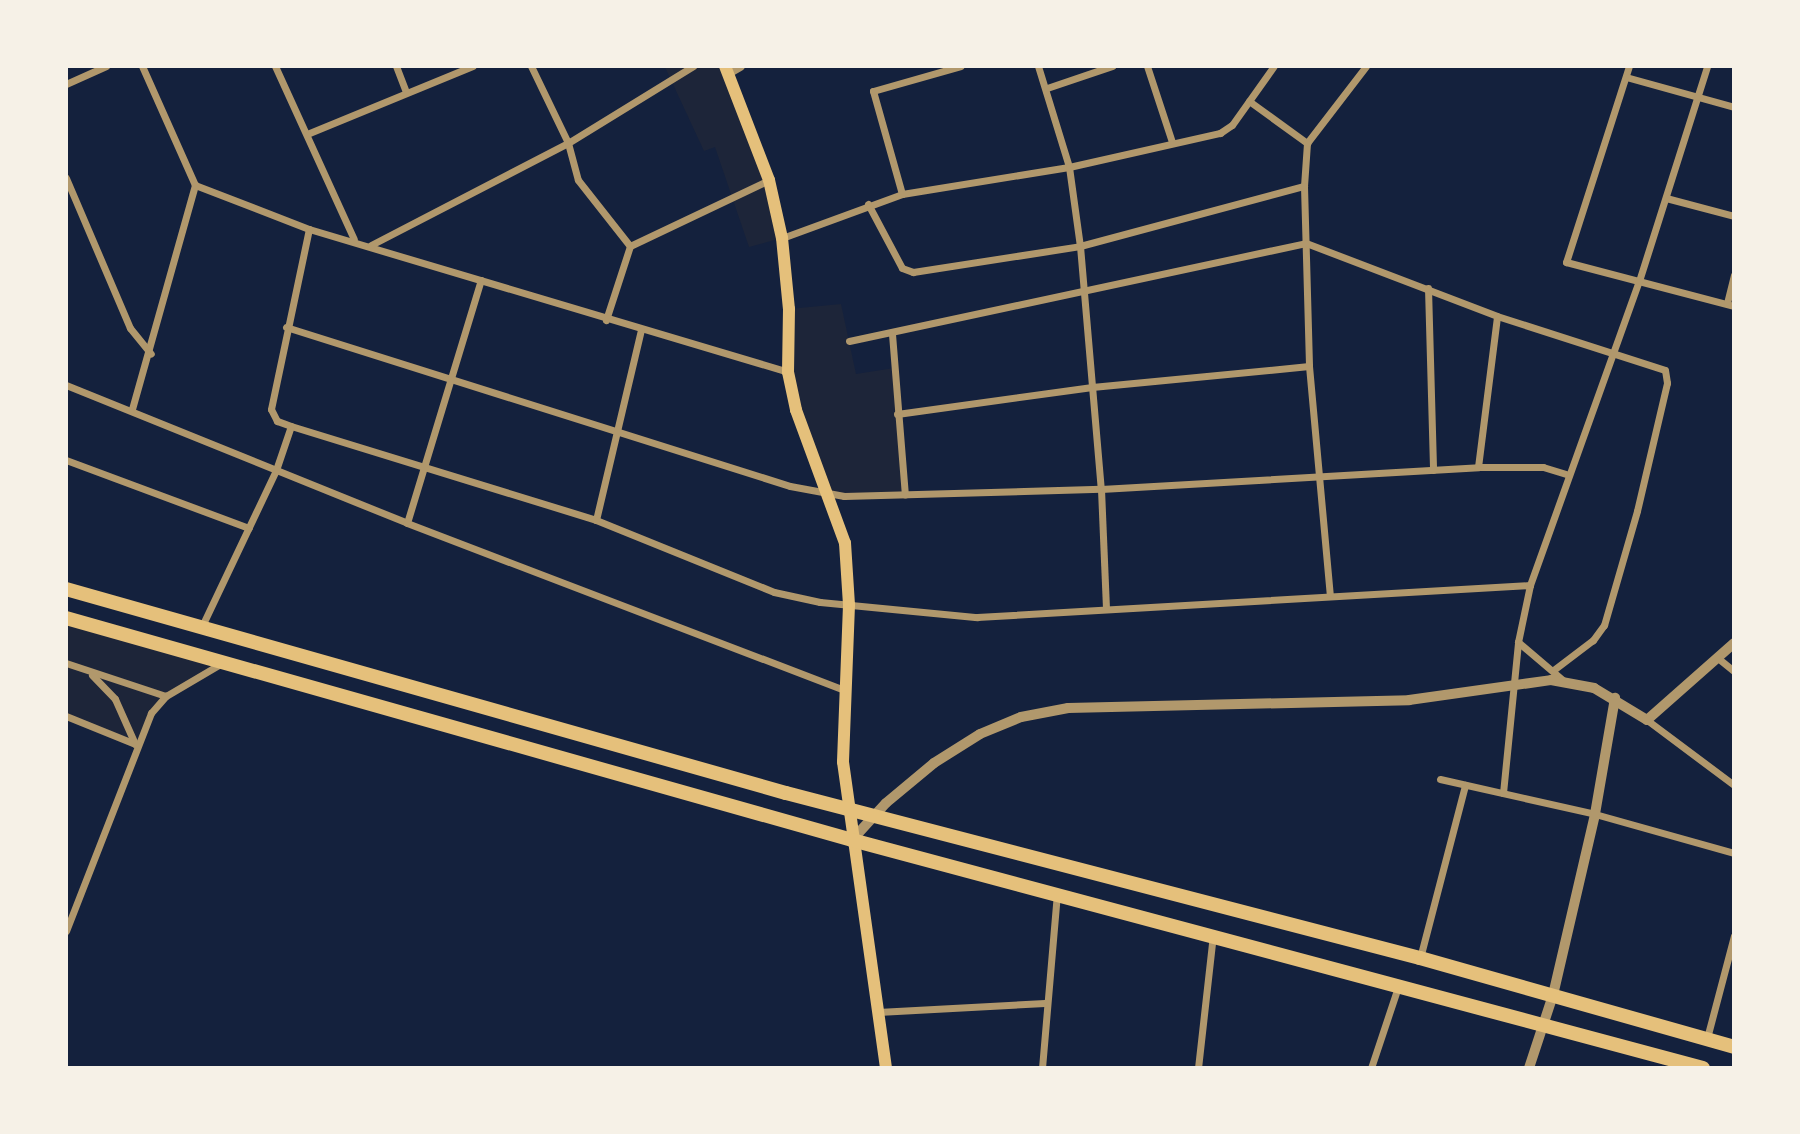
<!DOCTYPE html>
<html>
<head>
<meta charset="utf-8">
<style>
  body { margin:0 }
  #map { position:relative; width:1800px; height:1134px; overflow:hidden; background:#14213d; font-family:"Space Grotesk",sans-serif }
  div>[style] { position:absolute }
  .green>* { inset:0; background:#1d2539 }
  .minor>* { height:7px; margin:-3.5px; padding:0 3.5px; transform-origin:3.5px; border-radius:3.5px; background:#b1986c }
  .tertiary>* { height:10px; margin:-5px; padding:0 5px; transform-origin:5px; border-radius:5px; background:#b1986c }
  .secondary>* { height:12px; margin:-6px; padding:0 6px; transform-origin:6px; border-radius:6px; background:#e5c07b }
  .trunk>* { height:14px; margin:-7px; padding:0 7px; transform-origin:7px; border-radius:7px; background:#e5c07b }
  span { translate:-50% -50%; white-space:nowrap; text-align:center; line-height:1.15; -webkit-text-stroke:5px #f6f1e7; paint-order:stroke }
  .frame { position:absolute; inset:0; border:68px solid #f6f1e7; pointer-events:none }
</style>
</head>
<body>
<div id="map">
  <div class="green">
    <div style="clip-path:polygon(665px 67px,740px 67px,728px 73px,782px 238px,749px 247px,715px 147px,704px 151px)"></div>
    <div style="clip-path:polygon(841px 304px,856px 374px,894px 368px,905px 494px,827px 493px,796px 410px,789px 309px)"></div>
    <div style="clip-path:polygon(66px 618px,223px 663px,157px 704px,135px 744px,67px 717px)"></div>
  </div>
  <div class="minor">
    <div style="left:275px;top:66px;width:190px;rotate:65.5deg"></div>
    <div style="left:396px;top:66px;width:26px;rotate:69deg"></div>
    <div style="left:531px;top:66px;width:85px;rotate:64.3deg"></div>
    <div style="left:568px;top:143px;width:38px;rotate:75deg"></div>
    <div style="left:578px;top:180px;width:84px;rotate:51.8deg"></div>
    <div style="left:630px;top:246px;width:78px;rotate:108deg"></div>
    <div style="left:1038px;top:66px;width:106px;rotate:72.9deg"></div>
    <div style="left:1069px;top:167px;width:80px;rotate:82.1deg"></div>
    <div style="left:1080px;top:246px;width:244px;rotate:85.1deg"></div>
    <div style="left:1101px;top:489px;width:120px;rotate:87.6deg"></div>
    <div style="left:1147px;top:66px;width:80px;rotate:71.8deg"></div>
    <div style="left:1629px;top:66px;width:206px;rotate:107.8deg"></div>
    <div style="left:1566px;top:262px;width:174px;rotate:14.7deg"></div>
    <div style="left:1626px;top:77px;width:112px;rotate:15.5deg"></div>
    <div style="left:66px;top:84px;width:44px;rotate:-24.2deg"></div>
    <div style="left:1047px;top:88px;width:69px;rotate:-18.7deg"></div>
    <div style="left:1249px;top:101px;width:72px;rotate:35.9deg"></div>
    <div style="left:307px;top:134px;width:179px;rotate:-22.3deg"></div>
    <div style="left:1307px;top:143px;width:43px;rotate:94deg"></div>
    <div style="left:1304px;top:186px;width:180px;rotate:88.4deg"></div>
    <div style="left:1309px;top:366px;width:230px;rotate:84.8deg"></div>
    <div style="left:1307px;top:143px;width:97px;rotate:-52.5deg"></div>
    <div style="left:66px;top:178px;width:163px;rotate:66.9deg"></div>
    <div style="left:130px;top:328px;width:33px;rotate:51deg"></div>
    <div style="left:195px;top:185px;width:122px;rotate:21.1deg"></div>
    <div style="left:309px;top:229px;width:500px;rotate:16.6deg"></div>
    <div style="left:902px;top:194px;width:107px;rotate:-105.7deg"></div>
    <div style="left:873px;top:91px;width:91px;rotate:-15.9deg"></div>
    <div style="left:1666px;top:198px;width:70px;rotate:14.8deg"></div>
    <div style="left:868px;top:204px;width:72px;rotate:62deg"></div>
    <div style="left:902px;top:268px;width:12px;rotate:20deg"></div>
    <div style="left:913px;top:272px;width:169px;rotate:-8.8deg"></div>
    <div style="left:1080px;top:246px;width:232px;rotate:-15deg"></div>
    <div style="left:782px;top:238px;width:128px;rotate:-20.1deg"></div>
    <div style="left:902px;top:194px;width:169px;rotate:-9.2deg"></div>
    <div style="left:1069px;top:167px;width:155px;rotate:-12.7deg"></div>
    <div style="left:1220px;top:133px;width:14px;rotate:-34deg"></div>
    <div style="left:1232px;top:125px;width:72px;rotate:-54.6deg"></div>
    <div style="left:371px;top:245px;width:222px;rotate:-27.4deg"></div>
    <div style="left:568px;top:143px;width:147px;rotate:-31.6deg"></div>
    <div style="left:630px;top:246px;width:154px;rotate:-25.4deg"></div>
    <div style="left:1428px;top:288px;width:182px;rotate:88.4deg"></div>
    <div style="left:1727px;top:303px;width:29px;rotate:-76deg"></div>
    <div style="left:286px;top:327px;width:528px;rotate:17.51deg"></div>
    <div style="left:790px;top:486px;width:55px;rotate:10.5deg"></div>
    <div style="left:844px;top:496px;width:257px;rotate:-1.6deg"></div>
    <div style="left:1101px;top:489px;width:378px;rotate:-3.3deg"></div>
    <div style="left:1478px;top:467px;width:65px"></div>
    <div style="left:1543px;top:467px;width:24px;rotate:17deg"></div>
    <div style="left:892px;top:334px;width:161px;rotate:85.4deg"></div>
    <div style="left:849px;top:341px;width:467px;rotate:-12.1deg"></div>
    <div style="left:1306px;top:243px;width:204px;rotate:20.9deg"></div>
    <div style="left:1497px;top:316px;width:176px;rotate:17.8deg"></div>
    <div style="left:1665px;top:370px;width:13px;rotate:81deg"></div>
    <div style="left:1667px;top:383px;width:131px;rotate:103.2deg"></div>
    <div style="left:1637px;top:511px;width:119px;rotate:106.1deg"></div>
    <div style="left:1604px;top:625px;width:19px;rotate:126deg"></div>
    <div style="left:1593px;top:640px;width:48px;rotate:142.7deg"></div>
    <div style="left:66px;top:385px;width:368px;rotate:22deg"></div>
    <div style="left:407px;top:523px;width:468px;rotate:20.9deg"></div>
    <div style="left:132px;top:409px;width:233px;rotate:-74.3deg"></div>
    <div style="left:195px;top:185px;width:130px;rotate:-114deg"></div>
    <div style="left:897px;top:414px;width:197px;rotate:-7.9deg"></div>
    <div style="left:1092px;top:387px;width:218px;rotate:-5.5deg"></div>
    <div style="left:291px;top:426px;width:319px;rotate:17.1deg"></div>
    <div style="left:596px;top:520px;width:192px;rotate:22deg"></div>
    <div style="left:774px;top:592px;width:47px;rotate:12.3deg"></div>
    <div style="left:820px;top:602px;width:158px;rotate:5.5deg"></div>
    <div style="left:977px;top:617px;width:554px;rotate:-3.31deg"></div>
    <div style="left:66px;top:460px;width:195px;rotate:20.4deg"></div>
    <div style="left:1478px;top:467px;width:152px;rotate:-82.8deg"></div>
    <div style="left:596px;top:520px;width:195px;rotate:-76.7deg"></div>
    <div style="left:407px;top:523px;width:254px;rotate:-73.1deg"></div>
    <div style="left:202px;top:626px;width:173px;rotate:-64.6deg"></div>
    <div style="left:276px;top:470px;width:46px;rotate:-71.2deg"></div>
    <div style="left:291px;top:426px;width:15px;rotate:-160deg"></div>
    <div style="left:277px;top:421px;width:13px;rotate:-117deg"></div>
    <div style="left:271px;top:409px;width:184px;rotate:-78.1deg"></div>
    <div style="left:1518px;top:642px;width:60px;rotate:40.3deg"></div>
    <div style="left:1719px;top:659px;width:19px;rotate:39deg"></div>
    <div style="left:66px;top:663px;width:105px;rotate:18.3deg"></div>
    <div style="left:92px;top:675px;width:33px;rotate:46deg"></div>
    <div style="left:115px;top:699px;width:49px;rotate:66deg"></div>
    <div style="left:66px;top:716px;width:74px;rotate:22.1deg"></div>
    <div style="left:1647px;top:720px;width:109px;rotate:36.8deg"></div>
    <div style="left:1440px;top:779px;width:159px;rotate:12.7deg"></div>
    <div style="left:1595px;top:814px;width:144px;rotate:15.7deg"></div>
    <div style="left:1503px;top:793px;width:152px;rotate:-84.3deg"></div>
    <div style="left:1518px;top:642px;width:58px;rotate:-78.1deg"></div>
    <div style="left:1530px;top:585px;width:323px;rotate:-70.3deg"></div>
    <div style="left:1639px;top:281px;width:225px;rotate:-72.4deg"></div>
    <div style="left:66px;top:931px;width:234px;rotate:-68.7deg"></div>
    <div style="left:151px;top:713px;width:23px;rotate:-49deg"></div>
    <div style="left:166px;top:696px;width:65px;rotate:-30.5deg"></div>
    <div style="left:1420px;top:958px;width:179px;rotate:-75.4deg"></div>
    <div style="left:878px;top:1012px;width:167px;rotate:-3.1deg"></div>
    <div style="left:1707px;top:1038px;width:106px;rotate:-75.2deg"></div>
    <div style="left:1042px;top:1068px;width:176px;rotate:-85.1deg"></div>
    <div style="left:1198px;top:1068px;width:134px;rotate:-83.6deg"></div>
    <div style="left:1371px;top:1068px;width:89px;rotate:-71.6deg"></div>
  </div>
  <div class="tertiary">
    <div style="left:728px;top:73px;width:14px;rotate:-30deg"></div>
    <div style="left:852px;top:840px;width:50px;rotate:-47.4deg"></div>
    <div style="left:886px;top:803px;width:62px;rotate:-39.8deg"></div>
    <div style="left:934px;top:763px;width:54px;rotate:-32.2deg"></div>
    <div style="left:980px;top:734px;width:44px;rotate:-22.5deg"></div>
    <div style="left:1021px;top:717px;width:48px;rotate:-10.8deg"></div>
    <div style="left:1068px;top:708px;width:341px;rotate:-1.3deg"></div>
    <div style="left:1409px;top:700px;width:143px;rotate:-8deg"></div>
    <div style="left:1551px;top:680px;width:44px;rotate:10.5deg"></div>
    <div style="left:1594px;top:688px;width:62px;rotate:31.1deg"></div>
    <div style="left:1647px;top:720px;width:116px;rotate:-41.5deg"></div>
    <div style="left:1529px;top:1068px;width:77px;rotate:-71.8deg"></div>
    <div style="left:1553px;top:995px;width:186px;rotate:-76.9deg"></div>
    <div style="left:1595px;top:814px;width:118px;rotate:-80.2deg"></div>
  </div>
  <div class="secondary">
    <div style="left:725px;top:66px;width:122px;rotate:68.9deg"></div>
    <div style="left:769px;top:180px;width:59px;rotate:77.4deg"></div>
    <div style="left:782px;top:238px;width:71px;rotate:84.4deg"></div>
    <div style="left:789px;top:309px;width:63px;rotate:90.9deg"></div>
    <div style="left:788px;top:372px;width:39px;rotate:78deg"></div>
    <div style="left:796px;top:410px;width:142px;rotate:69.8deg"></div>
    <div style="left:845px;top:543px;width:62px;rotate:86.3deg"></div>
    <div style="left:849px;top:605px;width:157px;rotate:92.2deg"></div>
    <div style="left:843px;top:762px;width:309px;rotate:82deg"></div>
  </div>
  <div class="trunk">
    <div style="left:66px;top:589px;width:748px;rotate:15.82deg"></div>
    <div style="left:786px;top:793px;width:655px;rotate:14.59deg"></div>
    <div style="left:1420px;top:958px;width:326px;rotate:15.8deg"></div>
    <div style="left:66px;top:618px;width:817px;rotate:15.77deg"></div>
    <div style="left:852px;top:840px;width:881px;rotate:15deg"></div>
  </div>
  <div class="frame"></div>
</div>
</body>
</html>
